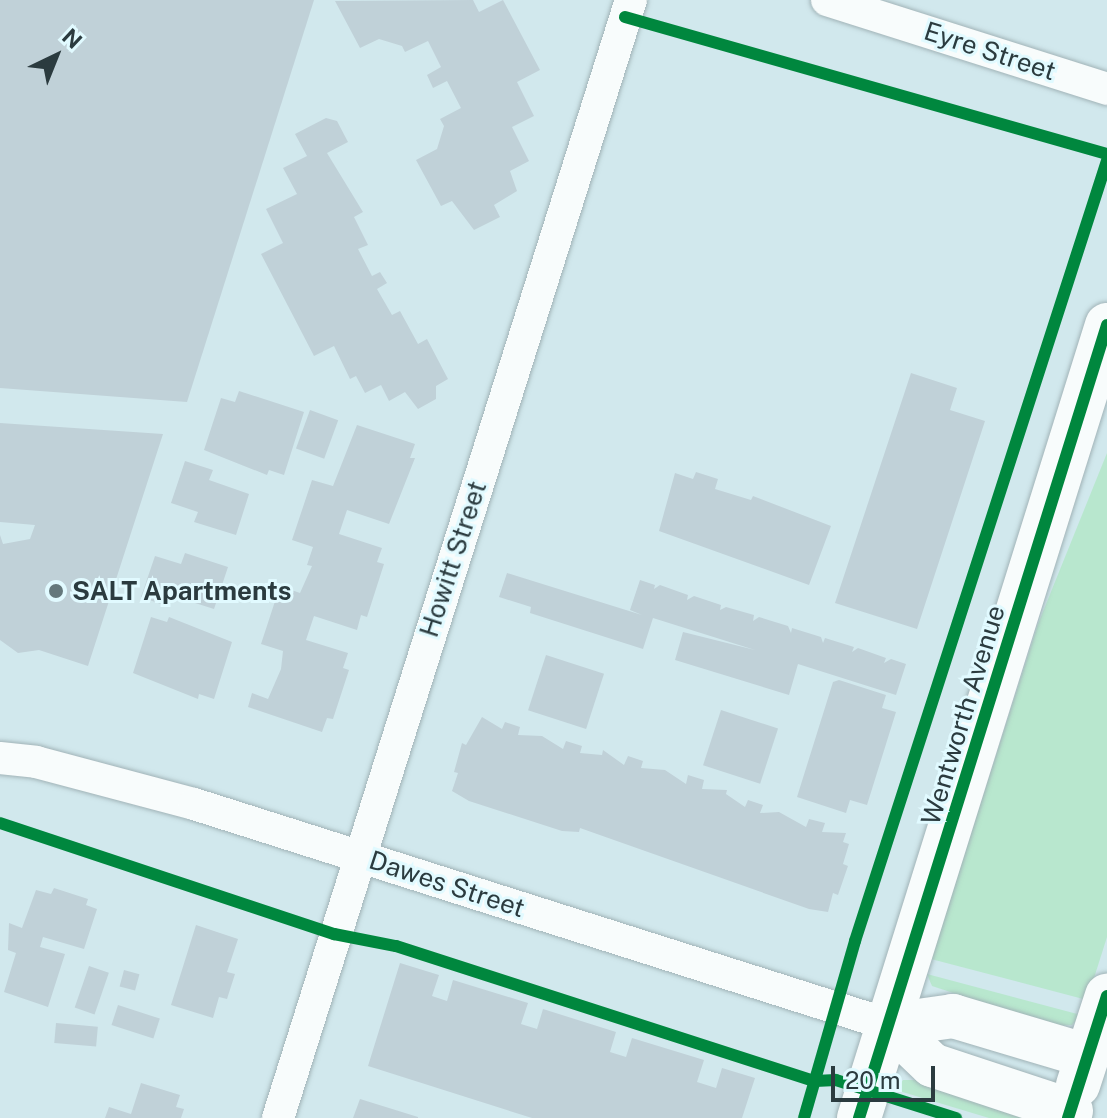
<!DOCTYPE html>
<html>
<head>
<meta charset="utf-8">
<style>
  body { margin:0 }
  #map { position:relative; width:1107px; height:1118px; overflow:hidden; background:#d1e8ed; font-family:"Public Sans",sans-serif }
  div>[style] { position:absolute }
  .green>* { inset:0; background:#b8e7ce }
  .building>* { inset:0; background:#c0d1d8; transform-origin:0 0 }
  .roads { filter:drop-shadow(0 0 2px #a1b3b7) drop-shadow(0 0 2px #a1b3b7) }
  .street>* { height:32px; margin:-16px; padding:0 16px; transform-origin:16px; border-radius:16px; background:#f8fcfc }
  .secondary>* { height:44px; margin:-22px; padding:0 22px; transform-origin:22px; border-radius:22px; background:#f8fcfc }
  .cycleway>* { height:12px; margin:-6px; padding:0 6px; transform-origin:6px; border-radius:6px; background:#00873e }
  .dots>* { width:22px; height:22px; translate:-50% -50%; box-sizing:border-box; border:4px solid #e1faff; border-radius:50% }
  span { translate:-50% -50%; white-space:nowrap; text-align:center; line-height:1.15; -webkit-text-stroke:6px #e1faff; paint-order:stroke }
  .street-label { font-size:26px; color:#2b3b3f }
  .poi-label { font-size:26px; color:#2b3b3f; font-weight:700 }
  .left { translate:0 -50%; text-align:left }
  .north { position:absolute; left:16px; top:16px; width:80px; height:80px; -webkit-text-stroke:6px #e1faff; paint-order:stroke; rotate:43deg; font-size:22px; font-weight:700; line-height:32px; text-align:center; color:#2b3b3f }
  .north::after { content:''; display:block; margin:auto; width:28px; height:36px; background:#2b3b3f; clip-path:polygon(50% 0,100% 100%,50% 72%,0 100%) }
  .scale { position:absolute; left:831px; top:1066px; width:104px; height:36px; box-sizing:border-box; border:4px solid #2b3b3f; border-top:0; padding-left:10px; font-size:24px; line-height:28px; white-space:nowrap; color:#2b3b3f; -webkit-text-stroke:6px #e1faff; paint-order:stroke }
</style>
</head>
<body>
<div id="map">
  <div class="green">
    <div style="clip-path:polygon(1107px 453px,1107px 937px,1087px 1000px,931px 959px,1038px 624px)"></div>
    <div style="clip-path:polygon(927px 974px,1081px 1015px,1072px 1025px,1054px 1026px,932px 986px)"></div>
    <div style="clip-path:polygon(903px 1080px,917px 1080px,1034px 1118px,989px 1118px,896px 1090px)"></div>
  </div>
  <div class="building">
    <div style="clip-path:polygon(0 0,314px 0,187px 402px,0 388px)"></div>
    <div style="clip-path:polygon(473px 0,479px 12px,503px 0,540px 70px,517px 82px,534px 116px,512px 127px,529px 161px,510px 171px,517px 191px,494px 205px,500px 217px,474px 230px,452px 201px,441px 206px,416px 160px,437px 149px,444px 126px,440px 119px,461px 108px,447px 81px,433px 88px,427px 75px,441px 67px,428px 41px,405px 52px,402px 46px,379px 39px,360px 48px,335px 1px)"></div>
    <div style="clip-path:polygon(326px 118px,337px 121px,348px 142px,327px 153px,363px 212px,354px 217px,368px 245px,358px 249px,372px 276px,380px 272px,387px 283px,377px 289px,392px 315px,400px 311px,418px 344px,427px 339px,448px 379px,436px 386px,436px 399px,418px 409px,405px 392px,389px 401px,381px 385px,365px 393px,356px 376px,350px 379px,334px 346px,314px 356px,261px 254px,283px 243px,266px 209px,297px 194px,283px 168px,307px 156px,295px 134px)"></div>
    <div style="clip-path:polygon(911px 373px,957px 388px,950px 410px,985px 421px,917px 629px,835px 603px)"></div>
    <div style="clip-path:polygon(239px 391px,304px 412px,284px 475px,269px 470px,267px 475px,204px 450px,221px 398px,235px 402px)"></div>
    <div style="left:310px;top:410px;width:30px;height:41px;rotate:20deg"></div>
    <div style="clip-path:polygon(0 423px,163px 434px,88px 666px,39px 650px,18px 653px,0 640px,0 535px,3px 544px,30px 539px,35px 525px,0 522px)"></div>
    <div style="clip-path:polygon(357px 425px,415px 444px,410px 458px,415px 458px,389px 524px,347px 510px,339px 534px,382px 548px,377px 562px,384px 564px,367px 617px,361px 615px,357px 630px,314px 616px,306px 640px,348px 653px,343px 668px,349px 670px,333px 719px,327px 718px,322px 732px,248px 707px,252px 693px,268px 699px,281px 669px,283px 651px,261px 644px,280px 586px,300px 593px,312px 566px,307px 565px,313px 547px,292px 540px,312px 480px,333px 486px)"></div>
    <div style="clip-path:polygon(185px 461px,213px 470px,209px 480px,249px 494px,236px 535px,194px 522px,198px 512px,171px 503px)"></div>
    <div style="clip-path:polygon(696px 472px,718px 479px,715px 489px,751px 500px,753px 496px,831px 526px,809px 585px,659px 531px,675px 473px,693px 479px)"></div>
    <div style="clip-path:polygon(185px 553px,228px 567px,214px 609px,173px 596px,169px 607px,141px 597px,155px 556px,181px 564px)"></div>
    <div style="clip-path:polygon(507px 573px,642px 615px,630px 610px,640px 580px,655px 585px,654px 589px,660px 585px,688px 595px,687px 600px,694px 596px,721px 605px,720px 610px,726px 607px,754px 615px,753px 621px,759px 617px,788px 626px,791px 633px,792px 628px,821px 637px,823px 643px,825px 638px,854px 647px,852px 652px,858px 648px,886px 658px,884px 663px,891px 659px,906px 664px,896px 695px,798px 664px,789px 695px,675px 660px,683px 632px,755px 650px,653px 618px,643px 649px,530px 613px,531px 607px,499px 597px)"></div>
    <div style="clip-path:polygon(151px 617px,167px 622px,169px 617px,232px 642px,214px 699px,199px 694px,198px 699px,133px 673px)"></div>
    <div style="left:546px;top:655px;width:61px;height:58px;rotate:18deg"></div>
    <div style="clip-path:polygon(839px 680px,886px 695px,882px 708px,896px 712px,867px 805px,850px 800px,846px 813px,797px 797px,833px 682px)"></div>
    <div style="left:721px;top:710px;width:60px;height:58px;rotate:18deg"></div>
    <div style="clip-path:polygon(482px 717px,502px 729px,505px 722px,520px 727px,518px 735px,542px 736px,563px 749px,566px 741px,582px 746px,580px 753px,602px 755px,603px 750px,624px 765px,628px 756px,643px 761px,641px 768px,665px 770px,686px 784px,688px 775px,704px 780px,702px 789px,727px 790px,726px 794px,745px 807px,748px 800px,763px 805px,760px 813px,779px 812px,806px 827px,809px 819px,825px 823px,822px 832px,846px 833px,843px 842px,849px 844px,843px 864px,848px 866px,838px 895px,833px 893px,828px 912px,809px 909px,580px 828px,579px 832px,562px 831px,469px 801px,452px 791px,458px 773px,454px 772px,462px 743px,466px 745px)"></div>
    <div style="clip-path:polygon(54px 888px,88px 899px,86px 905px,97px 909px,84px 949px,43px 937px,40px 947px,65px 954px,48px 1007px,4px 992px,16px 953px,8px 950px,9px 923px,22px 928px,36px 890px,51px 894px)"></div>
    <div style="clip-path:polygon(196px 925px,238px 939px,227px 972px,235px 974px,227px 999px,219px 997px,213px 1018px,171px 1005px)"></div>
    <div style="clip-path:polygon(400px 963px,439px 975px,432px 996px,447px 1001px,453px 980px,528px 1003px,521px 1024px,537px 1029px,543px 1009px,616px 1032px,610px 1052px,626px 1057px,632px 1038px,704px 1060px,697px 1082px,716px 1088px,722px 1068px,755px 1078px,742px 1118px,532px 1118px,368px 1066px)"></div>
    <div style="left:89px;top:966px;width:21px;height:44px;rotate:19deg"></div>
    <div style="left:124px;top:970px;width:16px;height:17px;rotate:15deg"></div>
    <div style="left:118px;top:1005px;width:44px;height:21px;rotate:18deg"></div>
    <div style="left:56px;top:1023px;width:42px;height:20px;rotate:5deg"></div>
    <div style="clip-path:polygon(141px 1083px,180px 1095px,176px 1107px,184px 1109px,181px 1118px,105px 1118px,109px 1107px,131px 1114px)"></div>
    <div style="clip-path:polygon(360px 1099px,418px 1117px,418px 1118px,353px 1118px)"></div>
  </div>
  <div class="roads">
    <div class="street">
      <div style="left:827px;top:0;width:294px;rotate:17.6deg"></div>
      <div style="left:0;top:758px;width:36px;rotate:6deg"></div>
      <div style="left:36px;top:762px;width:163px;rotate:14.9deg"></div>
      <div style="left:194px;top:804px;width:730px;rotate:17.62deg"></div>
      <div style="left:278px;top:1118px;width:1172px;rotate:-72.48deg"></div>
    </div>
    <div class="secondary">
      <div style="left:1078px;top:1085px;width:94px;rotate:-72deg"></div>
      <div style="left:1071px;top:1111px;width:146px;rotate:-161.7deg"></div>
      <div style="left:932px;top:1065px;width:58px;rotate:-136.4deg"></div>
      <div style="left:890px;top:1025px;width:64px;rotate:-8.1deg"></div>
      <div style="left:953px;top:1016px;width:140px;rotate:16.6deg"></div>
      <div style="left:859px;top:1118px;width:831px;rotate:-72.63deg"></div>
    </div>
  </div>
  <div class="cycleway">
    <div style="left:625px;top:17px;width:501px;rotate:15.87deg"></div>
    <div style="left:0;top:823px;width:352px;rotate:18.4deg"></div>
    <div style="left:334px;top:934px;width:63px;rotate:11deg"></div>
    <div style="left:396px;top:946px;width:440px;rotate:17.9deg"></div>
    <div style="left:815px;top:1081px;width:21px;rotate:-3deg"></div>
    <div style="left:836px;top:1080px;width:126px;rotate:17.6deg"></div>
    <div style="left:804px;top:1118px;width:184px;rotate:-73.9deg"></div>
    <div style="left:855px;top:941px;width:820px;rotate:-72.1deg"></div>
    <div style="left:859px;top:1118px;width:831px;rotate:-72.63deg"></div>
    <div style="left:1068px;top:1118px;width:128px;rotate:-72.3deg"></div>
  </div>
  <div class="dots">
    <div style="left:56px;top:591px;background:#65787c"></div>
  </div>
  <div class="street-label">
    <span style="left:990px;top:51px;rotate:18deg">Eyre Street</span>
    <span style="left:453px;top:559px;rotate:-72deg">Howitt Street</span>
    <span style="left:963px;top:715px;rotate:-73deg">Wentworth Avenue</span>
    <span style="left:447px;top:884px;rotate:18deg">Dawes Street</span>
  </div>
  <div class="poi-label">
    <span class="left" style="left:72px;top:591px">SALT Apartments</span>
  </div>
  <div class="north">N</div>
  <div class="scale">20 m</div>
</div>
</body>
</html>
